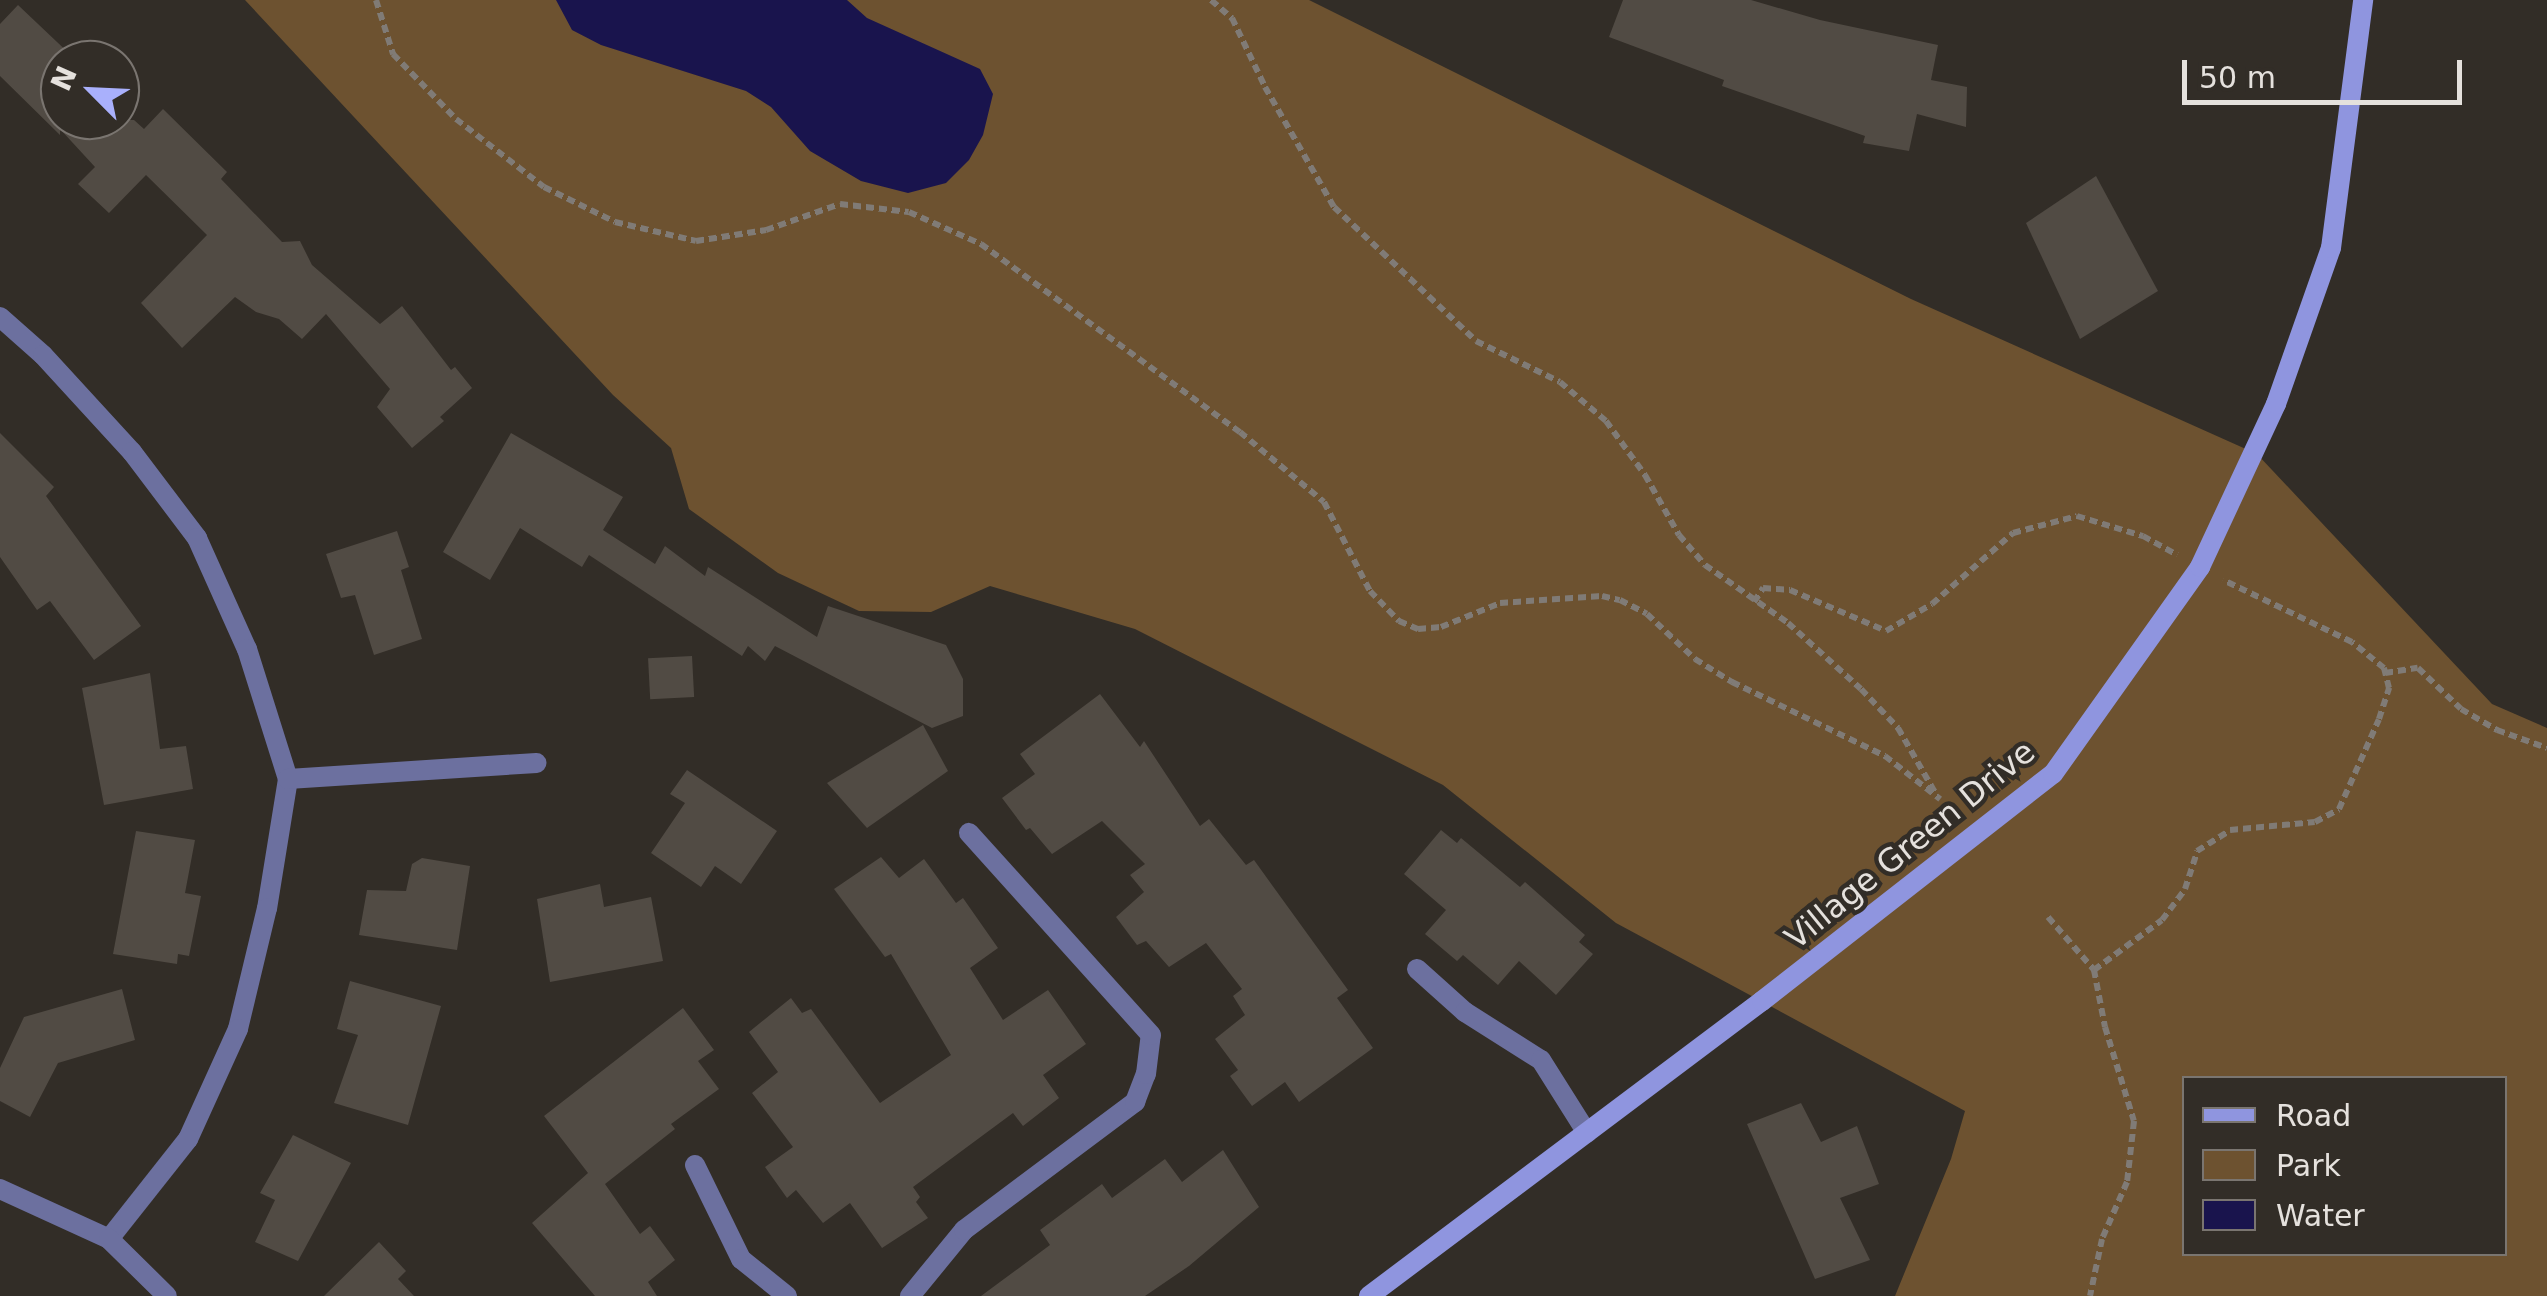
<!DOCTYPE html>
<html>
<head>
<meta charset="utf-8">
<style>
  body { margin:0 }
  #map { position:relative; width:2547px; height:1296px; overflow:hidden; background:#322d27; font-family:"DejaVu Sans",sans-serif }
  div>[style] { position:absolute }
  .green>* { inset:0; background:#6d5230 }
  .water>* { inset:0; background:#19144d }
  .building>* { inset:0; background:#514b44; transform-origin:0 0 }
  .path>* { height:6px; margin-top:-3px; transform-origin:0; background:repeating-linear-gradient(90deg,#807b76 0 8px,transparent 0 13px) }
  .street>* { height:20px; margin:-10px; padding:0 10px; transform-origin:10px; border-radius:10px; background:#6c709f }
  .secondary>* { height:20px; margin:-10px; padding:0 10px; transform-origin:10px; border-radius:10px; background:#8f95df }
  span { translate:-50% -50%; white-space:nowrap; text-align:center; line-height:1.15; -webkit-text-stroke:9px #322d27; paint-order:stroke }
  .street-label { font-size:32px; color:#e5e1dd }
  .legend { position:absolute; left:2182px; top:1076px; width:325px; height:180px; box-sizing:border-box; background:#322d27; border:2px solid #7a7570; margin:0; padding:12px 18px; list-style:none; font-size:30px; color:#e5e1dd }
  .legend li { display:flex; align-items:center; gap:20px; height:50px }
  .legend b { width:50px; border:2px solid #7a7570 }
  .north { position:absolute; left:40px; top:40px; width:100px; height:100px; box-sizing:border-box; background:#322d27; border:2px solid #7a7570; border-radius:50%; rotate:294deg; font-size:28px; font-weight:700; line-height:40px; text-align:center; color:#e5e1dd }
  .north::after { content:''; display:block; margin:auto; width:35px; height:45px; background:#a9b0fc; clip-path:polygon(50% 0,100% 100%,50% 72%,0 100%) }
  .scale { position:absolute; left:2182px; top:60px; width:280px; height:45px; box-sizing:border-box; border:5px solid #e5e1dd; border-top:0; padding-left:12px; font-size:30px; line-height:35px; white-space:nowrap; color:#e5e1dd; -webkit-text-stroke:8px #322d27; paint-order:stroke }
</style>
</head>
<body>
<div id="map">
  <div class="green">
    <div style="clip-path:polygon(evenodd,245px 0,1309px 0,1911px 299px,2257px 454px,2492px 704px,2547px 728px,2547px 1296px,1895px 1296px,1951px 1159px,1965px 1111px,1616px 923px,1443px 785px,1135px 629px,990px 586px,931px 612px,859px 611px,778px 573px,689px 509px,671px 448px,613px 395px,245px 0,2184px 1078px,2504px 1078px,2504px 1254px,2184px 1254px,2184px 1078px)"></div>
  </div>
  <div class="water">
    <div style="clip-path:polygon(556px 0,847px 0,867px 18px,980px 69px,993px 94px,983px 135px,969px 160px,946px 183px,908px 193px,861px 181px,810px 151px,771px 107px,746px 91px,601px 45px,572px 30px)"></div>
  </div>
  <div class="building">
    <div style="clip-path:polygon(1623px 0,1751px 0,1820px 20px,1938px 45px,1931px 80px,1967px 87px,1966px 127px,1917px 114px,1909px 151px,1863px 143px,1865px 136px,1722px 86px,1724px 80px,1609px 37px)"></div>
    <div style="clip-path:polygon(18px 5px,76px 60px,60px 60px,60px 120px,134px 120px,144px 129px,163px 109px,227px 172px,221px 179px,282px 242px,300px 241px,312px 265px,380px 324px,402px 306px,451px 370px,455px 367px,472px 388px,440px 417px,444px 421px,412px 448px,377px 407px,390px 389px,326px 314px,302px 339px,279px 319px,256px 312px,235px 297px,182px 348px,141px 303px,207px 235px,146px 175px,109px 213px,78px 184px,95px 167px,60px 129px,60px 135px,0 76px,0 24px)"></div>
    <div style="clip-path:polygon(2096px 176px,2158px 291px,2080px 339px,2026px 223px)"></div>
    <div style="clip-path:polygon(0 433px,54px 487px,46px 496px,141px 626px,94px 660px,50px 601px,37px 610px,0 557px)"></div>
    <div style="clip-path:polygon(511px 433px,623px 497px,603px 530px,655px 564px,665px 546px,705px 576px,708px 567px,817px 637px,828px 606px,946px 645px,963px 679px,963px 716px,932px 728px,775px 646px,765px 661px,748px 646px,742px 656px,589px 555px,582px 567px,520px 528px,490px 580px,443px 552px)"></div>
    <div style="clip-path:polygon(397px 531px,409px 567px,401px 570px,422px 639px,374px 655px,355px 595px,341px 598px,326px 554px)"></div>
    <div style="left:692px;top:656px;width:41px;height:44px;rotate:87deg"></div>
    <div style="clip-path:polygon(150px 673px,160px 749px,186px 746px,193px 789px,104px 805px,82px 688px)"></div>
    <div style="clip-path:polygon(1100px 694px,1140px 747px,1144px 741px,1200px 826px,1209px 819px,1246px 865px,1254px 860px,1348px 990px,1337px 998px,1373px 1048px,1299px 1102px,1285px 1082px,1252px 1106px,1230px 1076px,1238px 1070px,1215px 1039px,1245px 1015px,1233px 996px,1242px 989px,1206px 943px,1169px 967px,1146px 941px,1137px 945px,1116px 917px,1144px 892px,1130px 875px,1145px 864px,1102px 821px,1052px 854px,1030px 828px,1026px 830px,1002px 798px,1035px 774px,1020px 754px)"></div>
    <div style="clip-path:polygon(923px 725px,948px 771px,867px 828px,827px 783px)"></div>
    <div style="clip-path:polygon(687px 770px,777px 831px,741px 884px,715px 866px,701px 887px,651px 853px,685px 803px,670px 794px)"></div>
    <div style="clip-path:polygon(1441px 830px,1457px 843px,1461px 838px,1520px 887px,1525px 882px,1585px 935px,1579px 942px,1593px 954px,1556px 995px,1519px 961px,1498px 985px,1463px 955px,1457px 961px,1425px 934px,1446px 910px,1404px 874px)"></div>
    <div style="clip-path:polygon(136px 831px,195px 840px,185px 893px,201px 896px,189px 956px,178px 954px,177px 964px,113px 954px)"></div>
    <div style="clip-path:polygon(881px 857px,899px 878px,924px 859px,956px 903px,963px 898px,998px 948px,970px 968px,1003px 1020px,1048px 990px,1086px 1044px,1043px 1075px,1059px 1098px,1023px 1126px,1013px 1113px,913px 1187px,920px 1197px,916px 1202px,928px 1218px,882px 1248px,850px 1203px,823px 1223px,796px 1190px,787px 1198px,765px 1167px,793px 1147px,752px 1093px,778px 1072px,749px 1032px,791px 998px,802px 1013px,811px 1009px,880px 1103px,951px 1055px,891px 954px,885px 957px,834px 889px)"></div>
    <div style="clip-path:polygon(422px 858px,470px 866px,457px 950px,359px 935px,367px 890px,406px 891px,412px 864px)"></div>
    <div style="clip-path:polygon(600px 884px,604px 907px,651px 897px,663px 961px,550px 982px,537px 899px)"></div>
    <div style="clip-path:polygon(350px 981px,441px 1006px,408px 1125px,334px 1103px,358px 1035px,337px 1029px)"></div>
    <div style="clip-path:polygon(122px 989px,135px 1040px,58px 1063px,30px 1117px,0 1101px,0 1068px,24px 1017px)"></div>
    <div style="clip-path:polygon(683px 1008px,714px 1050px,698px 1061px,719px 1089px,671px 1124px,675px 1129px,605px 1184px,640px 1234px,650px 1226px,675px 1260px,648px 1282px,657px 1296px,595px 1296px,532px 1223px,588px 1173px,544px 1116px)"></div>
    <div style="clip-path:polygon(1801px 1103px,1821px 1142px,1857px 1126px,1879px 1184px,1840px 1198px,1870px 1260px,1815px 1279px,1747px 1124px)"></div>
    <div style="clip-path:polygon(293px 1135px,351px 1163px,298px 1261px,255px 1242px,275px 1200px,260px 1193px)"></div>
    <div style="clip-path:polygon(1223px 1150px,1259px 1207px,1189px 1266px,1145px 1296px,981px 1296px,1050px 1245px,1040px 1230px,1102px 1184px,1112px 1198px,1165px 1159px,1182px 1182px)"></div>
    <div style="clip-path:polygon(379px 1242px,406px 1271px,398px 1279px,414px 1296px,324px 1296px)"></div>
  </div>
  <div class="path">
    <div style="left:376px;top:0;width:57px;rotate:72.5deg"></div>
    <div style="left:393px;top:54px;width:91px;rotate:45.9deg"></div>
    <div style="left:456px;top:119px;width:111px;rotate:37.7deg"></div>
    <div style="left:544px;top:187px;width:79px;rotate:26.2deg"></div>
    <div style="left:615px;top:222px;width:83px;rotate:13.2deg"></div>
    <div style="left:696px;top:241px;width:71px;rotate:-8.9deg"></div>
    <div style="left:766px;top:230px;width:78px;rotate:-19.4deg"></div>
    <div style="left:840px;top:204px;width:69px;rotate:6.6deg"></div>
    <div style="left:909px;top:212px;width:79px;rotate:24deg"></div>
    <div style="left:981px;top:244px;width:320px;rotate:36deg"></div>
    <div style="left:1240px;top:432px;width:109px;rotate:39.8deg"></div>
    <div style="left:1324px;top:502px;width:100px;rotate:62.7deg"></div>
    <div style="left:1370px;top:591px;width:42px;rotate:46deg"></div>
    <div style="left:1399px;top:621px;width:21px;rotate:23deg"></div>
    <div style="left:1418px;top:629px;width:23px;rotate:-5deg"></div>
    <div style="left:1441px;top:627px;width:64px;rotate:-22.1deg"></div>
    <div style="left:1500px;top:603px;width:102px;rotate:-3.9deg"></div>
    <div style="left:1602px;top:596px;width:18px;rotate:13deg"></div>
    <div style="left:1620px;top:600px;width:30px;rotate:27deg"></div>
    <div style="left:1647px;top:614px;width:66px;rotate:43.2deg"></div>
    <div style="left:1695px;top:659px;width:44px;rotate:31.9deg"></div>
    <div style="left:1732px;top:682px;width:170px;rotate:25.8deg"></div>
    <div style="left:1885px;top:756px;width:70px;rotate:38deg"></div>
    <div style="left:1211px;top:0;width:28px;rotate:41deg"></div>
    <div style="left:1232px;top:18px;width:76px;rotate:64.4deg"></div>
    <div style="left:1265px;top:87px;width:138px;rotate:60.1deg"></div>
    <div style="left:1334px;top:207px;width:195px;rotate:43.3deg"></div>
    <div style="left:1476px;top:341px;width:93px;rotate:26deg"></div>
    <div style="left:1560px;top:382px;width:60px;rotate:40.3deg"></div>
    <div style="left:1606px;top:421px;width:67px;rotate:54.2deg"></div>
    <div style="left:1645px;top:475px;width:69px;rotate:60.5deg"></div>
    <div style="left:1679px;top:535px;width:40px;rotate:49deg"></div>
    <div style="left:1705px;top:565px;width:101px;rotate:34.9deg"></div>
    <div style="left:1788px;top:623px;width:98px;rotate:42.1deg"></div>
    <div style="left:1861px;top:689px;width:54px;rotate:46.5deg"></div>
    <div style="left:1898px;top:728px;width:76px;rotate:60.1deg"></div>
    <div style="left:1754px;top:602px;width:17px;rotate:-57deg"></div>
    <div style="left:1763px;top:588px;width:27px;rotate:4deg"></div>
    <div style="left:1790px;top:590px;width:104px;rotate:23.1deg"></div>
    <div style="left:1886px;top:631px;width:53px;rotate:-30.4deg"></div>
    <div style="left:1932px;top:604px;width:108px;rotate:-41.2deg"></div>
    <div style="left:2013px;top:533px;width:66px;rotate:-14.9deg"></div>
    <div style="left:2077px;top:516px;width:69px;rotate:16.9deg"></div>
    <div style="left:2143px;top:536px;width:39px;rotate:29deg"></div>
    <div style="left:2385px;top:673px;width:33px;rotate:-9deg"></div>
    <div style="left:2418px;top:668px;width:59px;rotate:43.6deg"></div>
    <div style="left:2461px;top:709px;width:42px;rotate:30.3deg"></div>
    <div style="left:2497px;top:730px;width:53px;rotate:19.8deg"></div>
    <div style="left:2048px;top:917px;width:70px;rotate:49deg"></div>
    <div style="left:2094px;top:970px;width:58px;rotate:79.1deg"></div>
    <div style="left:2105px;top:1027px;width:98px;rotate:72.9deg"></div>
    <div style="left:2134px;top:1121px;width:61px;rotate:96.5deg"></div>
    <div style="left:2127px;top:1182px;width:62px;rotate:113.7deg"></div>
    <div style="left:2102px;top:1239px;width:58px;rotate:101.9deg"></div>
    <div style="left:2094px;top:970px;width:84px;rotate:-36.3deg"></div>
    <div style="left:2162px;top:920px;width:39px;rotate:-53deg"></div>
    <div style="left:2185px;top:889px;width:40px;rotate:-72deg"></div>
    <div style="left:2197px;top:851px;width:39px;rotate:-32deg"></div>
    <div style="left:2230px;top:830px;width:85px;rotate:-5.4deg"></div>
    <div style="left:2315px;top:822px;width:27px;rotate:-28deg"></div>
    <div style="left:2339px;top:809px;width:98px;rotate:-66deg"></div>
    <div style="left:2379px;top:719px;width:33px;rotate:-72deg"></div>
    <div style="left:2389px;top:688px;width:21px;rotate:-104deg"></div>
    <div style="left:2384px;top:668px;width:41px;rotate:-140.9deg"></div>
    <div style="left:2352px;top:642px;width:143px;rotate:-154.3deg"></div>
  </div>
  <div class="street">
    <div style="left:0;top:317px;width:57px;rotate:41.5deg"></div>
    <div style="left:43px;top:355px;width:132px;rotate:47.5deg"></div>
    <div style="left:132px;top:452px;width:108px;rotate:52.9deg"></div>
    <div style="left:197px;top:538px;width:122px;rotate:65.8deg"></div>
    <div style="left:247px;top:649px;width:136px;rotate:72.5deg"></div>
    <div style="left:288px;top:779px;width:131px;rotate:99.2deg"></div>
    <div style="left:267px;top:908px;width:124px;rotate:103.5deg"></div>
    <div style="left:238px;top:1029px;width:121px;rotate:114.4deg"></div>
    <div style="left:188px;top:1139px;width:127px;rotate:128.3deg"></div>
    <div style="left:288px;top:779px;width:249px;rotate:-3.7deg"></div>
    <div style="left:1417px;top:969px;width:64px;rotate:41.9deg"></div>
    <div style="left:1465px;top:1012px;width:90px;rotate:32.3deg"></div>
    <div style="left:1541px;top:1060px;width:86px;rotate:57.8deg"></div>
    <div style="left:695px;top:1165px;width:105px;rotate:63.9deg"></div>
    <div style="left:741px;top:1259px;width:59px;rotate:38.8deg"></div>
    <div style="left:0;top:1189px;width:120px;rotate:24.6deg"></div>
    <div style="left:109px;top:1239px;width:81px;rotate:44.5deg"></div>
    <div style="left:910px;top:1296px;width:85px;rotate:-50.7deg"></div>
    <div style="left:964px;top:1230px;width:214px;rotate:-36.8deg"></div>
    <div style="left:1135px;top:1102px;width:30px;rotate:-69deg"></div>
    <div style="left:1146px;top:1074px;width:39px;rotate:-83deg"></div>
    <div style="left:1151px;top:1035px;width:272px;rotate:-132deg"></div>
  </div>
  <div class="secondary">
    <div style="left:1369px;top:1296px;width:491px;rotate:-36.9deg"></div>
    <div style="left:1762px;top:1001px;width:369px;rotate:-38deg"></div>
    <div style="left:2053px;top:774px;width:254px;rotate:-54.6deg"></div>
    <div style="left:2200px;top:567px;width:180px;rotate:-65deg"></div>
    <div style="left:2276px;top:404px;width:165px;rotate:-70.6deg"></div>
    <div style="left:2331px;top:248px;width:250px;rotate:-82.6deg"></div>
  </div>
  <div class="street-label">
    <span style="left:1910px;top:845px;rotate:-39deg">Village Green Drive</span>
  </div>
  <ul class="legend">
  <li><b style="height:12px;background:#8f95df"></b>Road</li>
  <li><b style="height:28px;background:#6d5230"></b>Park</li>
  <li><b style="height:28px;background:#19144d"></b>Water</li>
  </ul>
  <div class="north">N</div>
  <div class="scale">50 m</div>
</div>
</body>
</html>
